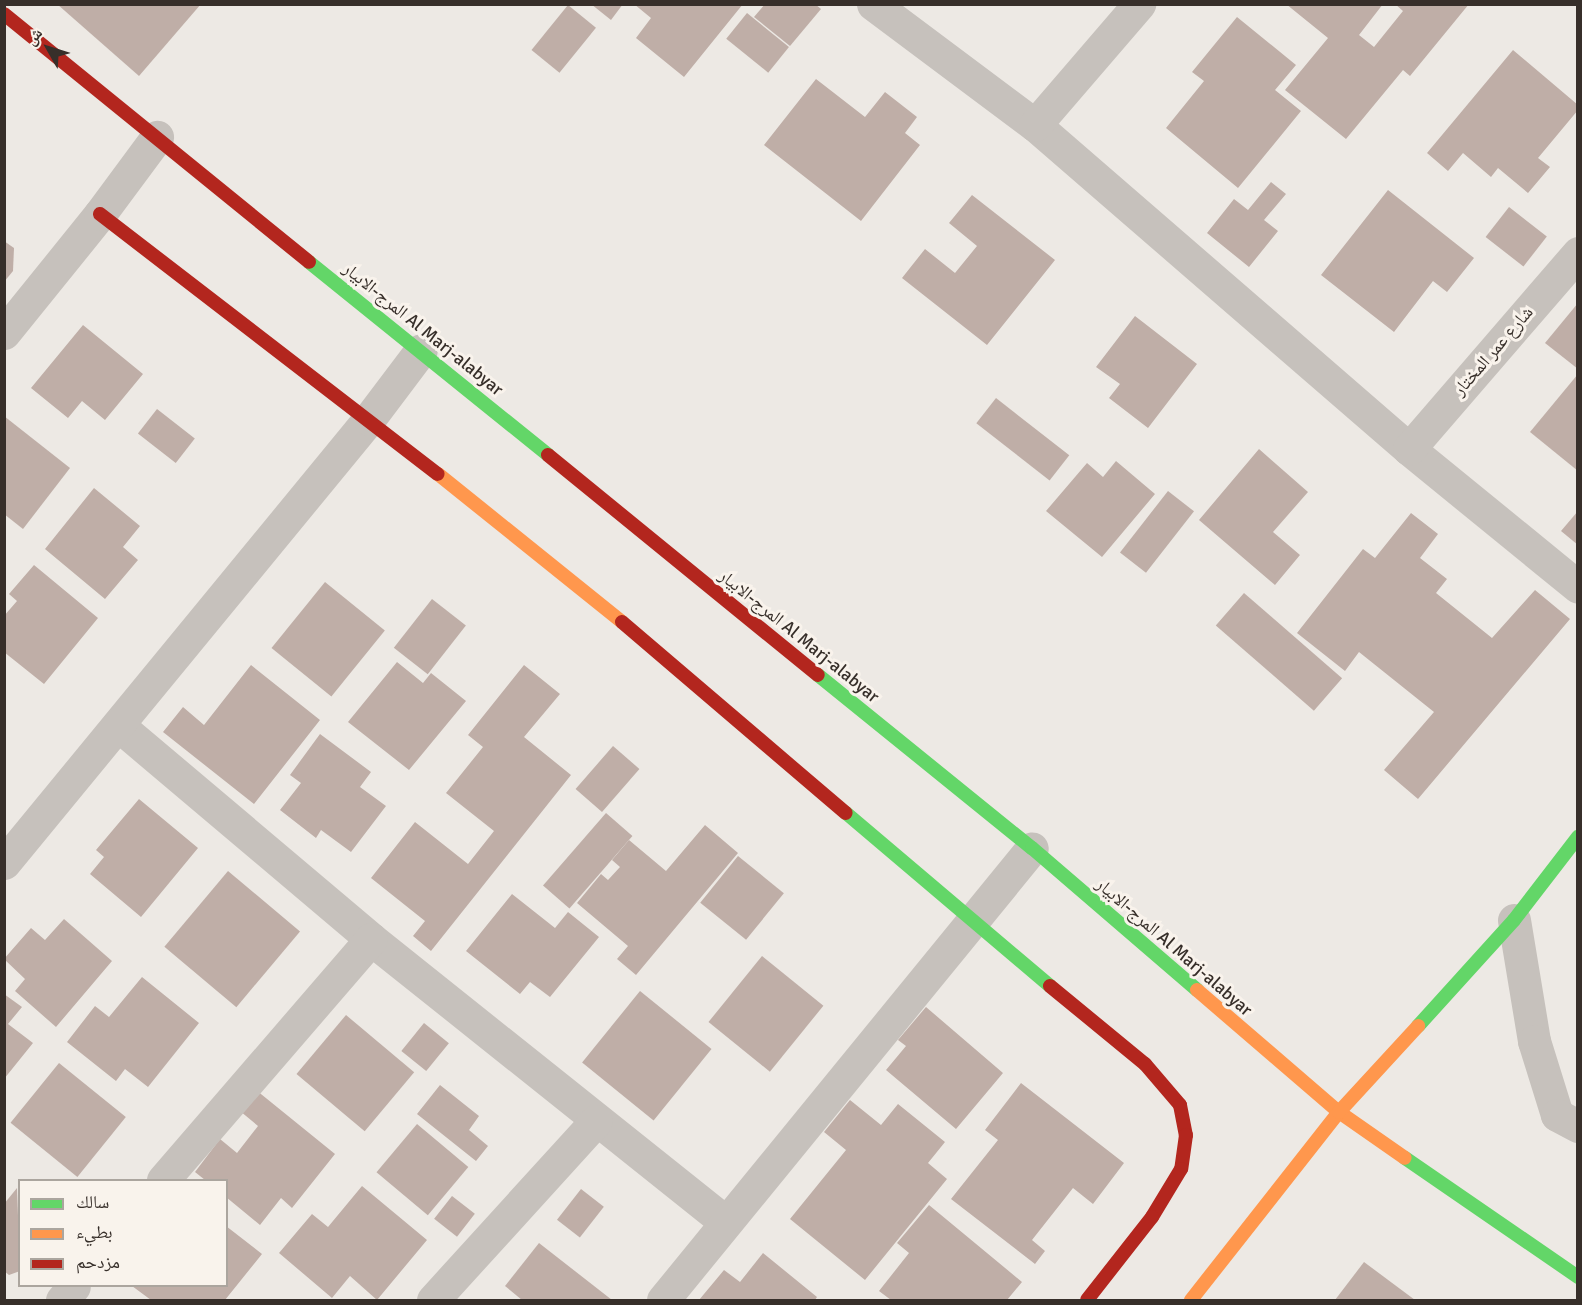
<!DOCTYPE html>
<html>
<head>
<meta charset="utf-8">
<style>
  body { margin:0 }
  #map { position:relative; width:1582px; height:1305px; overflow:hidden; background:#ede9e4; font-family:Signika,"Noto Naskh Arabic",sans-serif }
  div>[style] { position:absolute }
  .building>* { inset:0; background:#bfaea7; transform-origin:0 0 }
  .street>* { height:33px; margin:-16.5px; padding:0 16.5px; transform-origin:16.5px; border-radius:16.5px; background:#c6c1bc }
  .fast>* { height:14px; margin:-7px; padding:0 7px; transform-origin:7px; border-radius:7px; background:#63d668 }
  .slow>* { height:14px; margin:-7px; padding:0 7px; transform-origin:7px; border-radius:7px; background:#ff974d }
  .jam>* { height:14px; margin:-7px; padding:0 7px; transform-origin:7px; border-radius:7px; background:#b3261e }
  span { translate:-50% -50%; white-space:nowrap; text-align:center; line-height:1.15; -webkit-text-stroke:6px #f9f3ec; paint-order:stroke }
  .street-label { font-size:18px; color:#372f2a }
  .frame { position:absolute; inset:0; border:6px solid #372f2a; pointer-events:none }
  .legend { position:absolute; left:18px; top:1179px; width:210px; height:108px; box-sizing:border-box; background:#f9f3ec; border:2px solid #aba59e; margin:0; padding:8px 10px; list-style:none; font-size:18px; color:#372f2a }
  .legend li { display:flex; align-items:center; gap:12px; height:30px }
  .legend b { width:30px; border:2px solid #aba59e }
  .north { position:absolute; left:18px; top:18px; width:60px; height:60px; -webkit-text-stroke:4px #f9f3ec; paint-order:stroke; rotate:309deg; font-size:16px; font-weight:700; line-height:24px; text-align:center; color:#372f2a }
  .north::after { content:''; display:block; margin:auto; width:21px; height:27px; background:#372f2a; clip-path:polygon(50% 0,100% 100%,50% 72%,0 100%) }
</style>
</head>
<body>
<div id="map">
  <div class="building">
    <div style="clip-path:polygon(57px 4px,201px 4px,139px 76px)"></div>
    <div style="clip-path:polygon(591px 4px,623px 4px,611px 20px)"></div>
    <div style="clip-path:polygon(634px 4px,743px 4px,684px 77px,636px 38px,651px 18px)"></div>
    <div style="clip-path:polygon(765px 4px,815px 4px,821px 9px,790px 46px,754px 17px)"></div>
    <div style="clip-path:polygon(1286px 4px,1383px 4px,1359px 35px,1374px 47px,1403px 11px,1395px 4px,1469px 4px,1410px 76px,1403px 70px,1346px 139px,1285px 90px,1328px 38px)"></div>
    <div style="left:568px;top:5px;width:36px;height:58px;rotate:39deg"></div>
    <div style="left:747px;top:13px;width:54px;height:33px;rotate:39deg"></div>
    <div style="clip-path:polygon(1237px 17px,1296px 65px,1275px 90px,1301px 111px,1238px 188px,1166px 128px,1204px 81px,1192px 72px)"></div>
    <div style="clip-path:polygon(1513px 50px,1578px 105px,1578px 110px,1538px 158px,1550px 167px,1528px 193px,1498px 168px,1491px 177px,1463px 153px,1448px 171px,1427px 153px)"></div>
    <div style="clip-path:polygon(816px 79px,865px 117px,885px 92px,917px 117px,905px 133px,920px 145px,861px 221px,764px 145px)"></div>
    <div style="clip-path:polygon(1271px 182px,1286px 194px,1264px 220px,1278px 231px,1249px 267px,1207px 233px,1234px 199px,1248px 210px)"></div>
    <div style="clip-path:polygon(1388px 190px,1474px 258px,1447px 292px,1433px 281px,1394px 332px,1321px 275px)"></div>
    <div style="clip-path:polygon(972px 195px,1055px 260px,987px 345px,902px 278px,925px 249px,955px 273px,977px 246px,949px 223px)"></div>
    <div style="left:1509px;top:207px;width:48px;height:38px;rotate:38deg"></div>
    <div style="clip-path:polygon(4px 241px,14px 248px,13px 271px,4px 282px)"></div>
    <div style="clip-path:polygon(1578px 303px,1578px 369px,1545px 343px)"></div>
    <div style="clip-path:polygon(1135px 316px,1197px 364px,1148px 428px,1109px 398px,1120px 384px,1096px 367px)"></div>
    <div style="clip-path:polygon(83px 325px,143px 374px,105px 420px,82px 401px,68px 418px,31px 388px)"></div>
    <div style="clip-path:polygon(1578px 374px,1578px 471px,1530px 432px)"></div>
    <div style="left:996px;top:398px;width:93px;height:32px;rotate:38deg"></div>
    <div style="left:157px;top:409px;width:48px;height:31px;rotate:38deg"></div>
    <div style="clip-path:polygon(4px 416px,70px 468px,23px 529px,4px 514px)"></div>
    <div style="clip-path:polygon(1259px 449px,1308px 492px,1273px 532px,1300px 555px,1275px 585px,1199px 520px)"></div>
    <div style="clip-path:polygon(1116px 461px,1155px 494px,1102px 557px,1046px 511px,1087px 463px,1103px 477px)"></div>
    <div style="clip-path:polygon(94px 488px,140px 526px,123px 547px,138px 560px,105px 599px,45px 549px)"></div>
    <div style="left:1168px;top:491px;width:33px;height:78px;rotate:38deg"></div>
    <div style="clip-path:polygon(1578px 511px,1578px 545px,1561px 531px)"></div>
    <div style="clip-path:polygon(1411px 513px,1438px 534px,1420px 558px,1447px 579px,1436px 593px,1492px 638px,1535px 590px,1570px 619px,1418px 799px,1384px 770px,1434px 712px,1359px 652px,1345px 671px,1297px 633px,1363px 549px,1375px 558px)"></div>
    <div style="clip-path:polygon(34px 565px,98px 618px,44px 684px,4px 652px,4px 616px,17px 601px,9px 594px)"></div>
    <div style="left:325px;top:582px;width:77px;height:85px;rotate:39deg"></div>
    <div style="left:1244px;top:593px;width:130px;height:43px;rotate:41deg"></div>
    <div style="left:432px;top:599px;width:43px;height:62px;rotate:38deg"></div>
    <div style="clip-path:polygon(397px 662px,423px 683px,431px 673px,466px 701px,409px 770px,348px 722px)"></div>
    <div style="clip-path:polygon(251px 665px,320px 720px,254px 804px,163px 732px,183px 707px,204px 725px)"></div>
    <div style="clip-path:polygon(524px 665px,560px 694px,524px 737px,571px 775px,431px 951px,413px 936px,425px 921px,371px 878px,415px 822px,468px 864px,494px 831px,446px 793px,483px 747px,468px 735px)"></div>
    <div style="clip-path:polygon(320px 734px,371px 772px,360px 787px,386px 806px,351px 852px,321px 830px,316px 838px,280px 810px,301px 783px,290px 775px)"></div>
    <div style="left:613px;top:746px;width:35px;height:57px;rotate:41deg"></div>
    <div style="clip-path:polygon(139px 799px,198px 848px,141px 917px,90px 874px,104px 857px,96px 850px)"></div>
    <div style="left:606px;top:813px;width:35px;height:96px;rotate:41deg"></div>
    <div style="clip-path:polygon(705px 825px,738px 853px,636px 975px,617px 959px,628px 946px,577px 903px,601px 874px,608px 880px,620px 867px,612px 860px,629px 840px,666px 871px)"></div>
    <div style="left:738px;top:856px;width:59px;height:60px;rotate:39deg"></div>
    <div style="left:228px;top:871px;width:94px;height:99px;rotate:40deg"></div>
    <div style="clip-path:polygon(512px 894px,555px 928px,568px 912px,599px 937px,550px 997px,530px 982px,520px 994px,466px 951px)"></div>
    <div style="clip-path:polygon(64px 919px,112px 961px,56px 1027px,15px 991px,25px 979px,4px 959px,31px 928px,45px 940px)"></div>
    <div style="left:762px;top:956px;width:79px;height:85px;rotate:39deg"></div>
    <div style="clip-path:polygon(142px 977px,199px 1023px,148px 1087px,125px 1069px,116px 1081px,67px 1042px,95px 1006px,109px 1017px)"></div>
    <div style="left:640px;top:991px;width:92px;height:92px;rotate:39deg"></div>
    <div style="clip-path:polygon(4px 994px,22px 1007px,8px 1024px,33px 1043px,4px 1079px)"></div>
    <div style="clip-path:polygon(926px 1007px,1003px 1073px,956px 1129px,886px 1070px,906px 1046px,898px 1040px)"></div>
    <div style="left:346px;top:1015px;width:89px;height:77px;rotate:40deg"></div>
    <div style="left:424px;top:1023px;width:32px;height:36px;rotate:39deg"></div>
    <div style="left:59px;top:1063px;width:86px;height:77px;rotate:39deg"></div>
    <div style="clip-path:polygon(1021px 1083px,1124px 1163px,1093px 1204px,1073px 1188px,1032px 1240px,1045px 1251px,1035px 1264px,951px 1199px,998px 1140px,985px 1130px)"></div>
    <div style="clip-path:polygon(440px 1085px,479px 1116px,469px 1130px,488px 1146px,476px 1161px,417px 1114px)"></div>
    <div style="clip-path:polygon(256px 1090px,335px 1154px,292px 1208px,281px 1198px,260px 1225px,226px 1197px,226px 1180px,205px 1180px,195px 1172px,220px 1139px,237px 1153px,258px 1126px,240px 1111px)"></div>
    <div style="clip-path:polygon(850px 1100px,881px 1125px,898px 1104px,945px 1142px,928px 1163px,947px 1179px,865px 1280px,790px 1219px,846px 1150px,824px 1132px)"></div>
    <div style="left:417px;top:1124px;width:67px;height:63px;rotate:40deg"></div>
    <div style="clip-path:polygon(362px 1186px,427px 1240px,377px 1300px,350px 1276px,332px 1298px,279px 1253px,312px 1214px,328px 1227px)"></div>
    <div style="clip-path:polygon(17px 1188px,20px 1271px,9px 1275px,4px 1271px,4px 1204px)"></div>
    <div style="left:581px;top:1189px;width:29px;height:39px;rotate:38deg"></div>
    <div style="left:452px;top:1196px;width:29px;height:29px;rotate:38deg"></div>
    <div style="clip-path:polygon(929px 1205px,1022px 1282px,1007px 1300px,891px 1300px,879px 1291px,909px 1253px,897px 1243px)"></div>
    <div style="clip-path:polygon(226px 1226px,262px 1254px,225px 1300px,151px 1300px,132px 1286px,226px 1286px)"></div>
    <div style="clip-path:polygon(539px 1243px,612px 1300px,522px 1300px,505px 1286px)"></div>
    <div style="clip-path:polygon(763px 1253px,817px 1297px,815px 1300px,699px 1300px,724px 1270px,740px 1282px)"></div>
    <div style="clip-path:polygon(1364px 1262px,1415px 1300px,1335px 1300px)"></div>
  </div>
  <div class="street">
    <div style="left:873px;top:4px;width:202px;rotate:36.8deg"></div>
    <div style="left:1035px;top:125px;width:495px;rotate:40.9deg"></div>
    <div style="left:1409px;top:449px;width:218px;rotate:39.2deg"></div>
    <div style="left:1035px;top:125px;width:160px;rotate:-49.3deg"></div>
    <div style="left:4px;top:333px;width:153px;rotate:-51.1deg"></div>
    <div style="left:100px;top:214px;width:96px;rotate:-53.5deg"></div>
    <div style="left:1409px;top:449px;width:259px;rotate:-49.2deg"></div>
    <div style="left:118px;top:725px;width:331px;rotate:40.2deg"></div>
    <div style="left:371px;top:939px;width:454px;rotate:38.6deg"></div>
    <div style="left:4px;top:863px;width:575px;rotate:-50.58deg"></div>
    <div style="left:369px;top:419px;width:86px;rotate:-53deg"></div>
    <div style="left:1514px;top:920px;width:123px;rotate:80.6deg"></div>
    <div style="left:1534px;top:1041px;width:77px;rotate:72.7deg"></div>
    <div style="left:1557px;top:1115px;width:24px;rotate:28deg"></div>
    <div style="left:163px;top:1180px;width:318px;rotate:-49.2deg"></div>
    <div style="left:62px;top:1300px;width:18px;rotate:-49deg"></div>
    <div style="left:433px;top:1300px;width:242px;rotate:-47.7deg"></div>
    <div style="left:663px;top:1300px;width:583px;rotate:-50.77deg"></div>
  </div>
  <div class="fast">
    <div style="left:309px;top:262px;width:307px;rotate:38.9deg"></div>
    <div style="left:818px;top:675px;width:275px;rotate:39deg"></div>
    <div style="left:1032px;top:848px;width:218px;rotate:40.7deg"></div>
    <div style="left:846px;top:813px;width:267px;rotate:40.3deg"></div>
    <div style="left:1418px;top:1026px;width:143px;rotate:-47.8deg"></div>
    <div style="left:1514px;top:920px;width:105px;rotate:-52.4deg"></div>
    <div style="left:1405px;top:1158px;width:210px;rotate:34.5deg"></div>
  </div>
  <div class="slow">
    <div style="left:438px;top:474px;width:236px;rotate:38.8deg"></div>
    <div style="left:1197px;top:990px;width:187px;rotate:40.7deg"></div>
    <div style="left:1339px;top:1112px;width:80px;rotate:34.9deg"></div>
    <div style="left:1191px;top:1300px;width:239px;rotate:-51.8deg"></div>
    <div style="left:1339px;top:1112px;width:117px;rotate:-47.4deg"></div>
  </div>
  <div class="jam">
    <div style="left:4px;top:14px;width:393px;rotate:39.1deg"></div>
    <div style="left:100px;top:214px;width:426px;rotate:37.6deg"></div>
    <div style="left:548px;top:455px;width:348px;rotate:39.2deg"></div>
    <div style="left:622px;top:622px;width:294px;rotate:40.5deg"></div>
    <div style="left:1050px;top:986px;width:123px;rotate:39.4deg"></div>
    <div style="left:1145px;top:1064px;width:54px;rotate:49.5deg"></div>
    <div style="left:1180px;top:1105px;width:31px;rotate:79deg"></div>
    <div style="left:1186px;top:1135px;width:34px;rotate:98deg"></div>
    <div style="left:1181px;top:1169px;width:56px;rotate:121.1deg"></div>
    <div style="left:1152px;top:1217px;width:105px;rotate:128.1deg"></div>
  </div>
  <div class="street-label">
    <span style="left:423px;top:329px;rotate:39deg">المرج-الابيار Al Marj-alabyar</span>
    <span style="left:1493px;top:351px;rotate:-49deg">شارع عمر المختار</span>
    <span style="left:799px;top:636px;rotate:39deg">المرج-الابيار Al Marj-alabyar</span>
    <span style="left:1174px;top:947px;rotate:41deg">المرج-الابيار Al Marj-alabyar</span>
  </div>
  <div class="frame"></div>
  <ul class="legend">
  <li><b style="height:8px;background:#63d668"></b>سالك</li>
  <li><b style="height:8px;background:#ff974d"></b>بطيء</li>
  <li><b style="height:8px;background:#b3261e"></b>مزدحم</li>
  </ul>
  <div class="north">ش</div>
</div>
</body>
</html>
